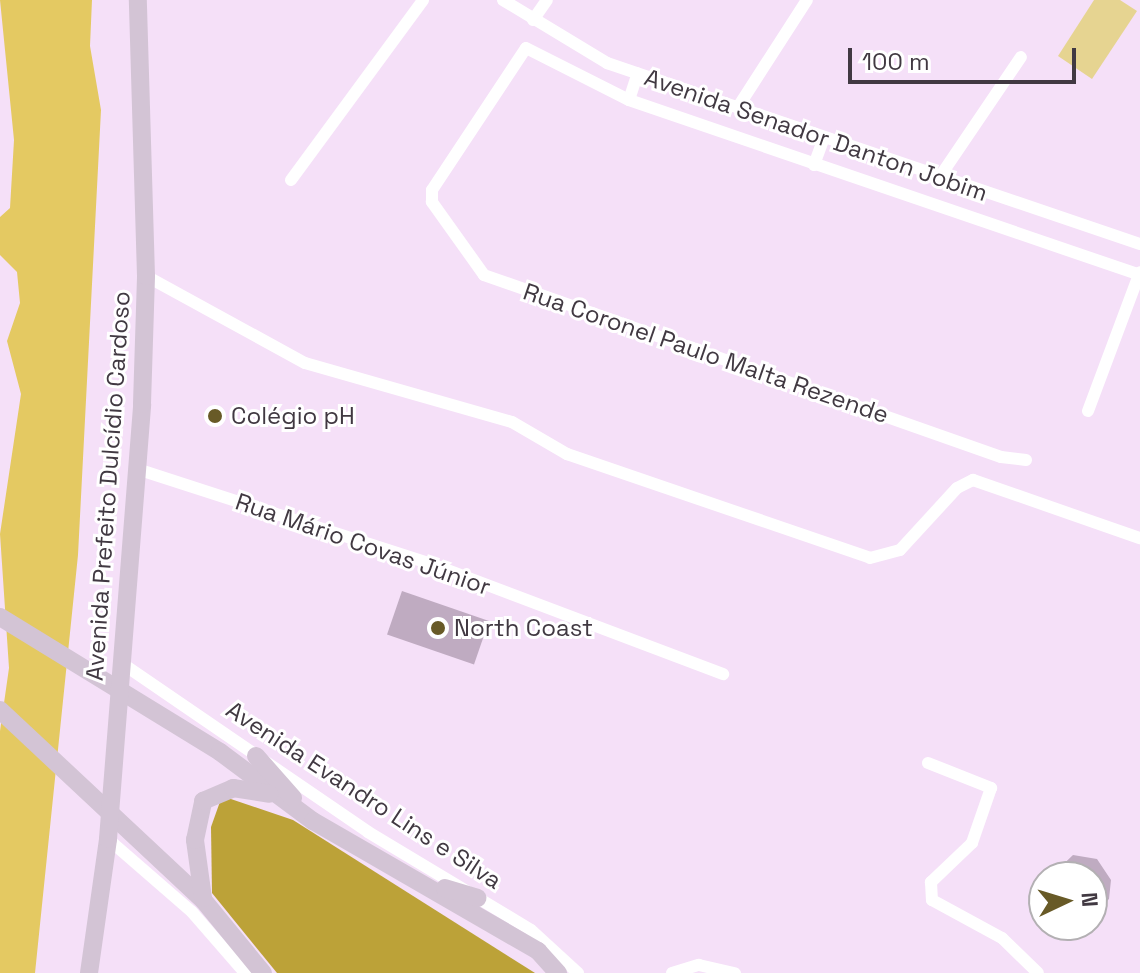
<!DOCTYPE html>
<html>
<head>
<meta charset="utf-8">
<style>
  body { margin:0 }
  #map { position:relative; width:1140px; height:973px; overflow:hidden; background:#f5e0f8; font-family:"Space Grotesk",sans-serif }
  div>[style] { position:absolute }
  .green>* { inset:0; background:#e6d491 }
  .forest>* { inset:0; background:#bca238 }
  .water>* { inset:0; background:#e4c962 }
  .building>* { inset:0; background:#bfabc1; transform-origin:0 0 }
  .street>* { height:12px; margin:-6px; padding:0 6px; transform-origin:6px; border-radius:6px; background:#fff }
  .secondary>* { height:18px; margin:-9px; padding:0 9px; transform-origin:9px; border-radius:9px; background:#d3c4d5 }
  .dots>* { width:22px; height:22px; translate:-50% -50%; box-sizing:border-box; border:4px solid #fff; border-radius:50% }
  span { translate:-50% -50%; white-space:nowrap; text-align:center; line-height:1.15; -webkit-text-stroke:6px #fff; paint-order:stroke }
  .street-label { font-size:24px; color:#413942 }
  .poi-label { font-size:24px; color:#413942 }
  .left { translate:0 -50%; text-align:left }
  .north { position:absolute; left:1028px; top:861px; width:80px; height:80px; box-sizing:border-box; background:#fff; border:2px solid #b3b0b3; border-radius:50%; rotate:86deg; font-size:22px; font-weight:700; line-height:32px; text-align:center; color:#413942 }
  .north::after { content:''; display:block; margin:auto; width:28px; height:36px; background:#685a27; clip-path:polygon(50% 0,100% 100%,50% 72%,0 100%) }
  .scale { position:absolute; left:848px; top:48px; width:228px; height:36px; box-sizing:border-box; border:4px solid #413942; border-top:0; padding-left:10px; font-size:24px; line-height:28px; white-space:nowrap; color:#413942; -webkit-text-stroke:6px #fff; paint-order:stroke }
</style>
</head>
<body>
<div id="map">
  <div class="green">
    <div style="clip-path:polygon(1094px 0,1120px 0,1137px 11px,1092px 79px,1058px 56px)"></div>
  </div>
  <div class="forest">
    <div style="clip-path:polygon(222px 796px,293px 820px,535px 973px,277px 973px,212px 893px,211px 827px)"></div>
  </div>
  <div class="water">
    <div style="clip-path:polygon(0 0,92px 0,90px 46px,101px 110px,78px 555px,35px 973px,0 973px,0 731px,9px 668px,0 534px,21px 394px,7px 341px,20px 303px,17px 272px,0 255px,0 217px,10px 208px,14px 140px)"></div>
  </div>
  <div class="building">
    <div style="left:402px;top:591px;width:92px;height:46px;rotate:19deg"></div>
    <div style="clip-path:polygon(1073px 855px,1097px 859px,1111px 880px,1109px 899px,1092px 915px,1092px 877px,1050px 877px)"></div>
  </div>
  <div class="street">
    <div style="left:503px;top:0;width:122px;rotate:31.2deg"></div>
    <div style="left:607px;top:63px;width:563px;rotate:18.76deg"></div>
    <div style="left:533px;top:20px;width:24px;rotate:-55deg"></div>
    <div style="left:629px;top:100px;width:28px;rotate:-72deg"></div>
    <div style="left:738px;top:107px;width:127px;rotate:-57.2deg"></div>
    <div style="left:814px;top:165px;width:29px;rotate:-70deg"></div>
    <div style="left:939px;top:178px;width:146px;rotate:-55.9deg"></div>
    <div style="left:291px;top:180px;width:223px;rotate:-53.7deg"></div>
    <div style="left:146px;top:276px;width:181px;rotate:28.7deg"></div>
    <div style="left:305px;top:363px;width:215px;rotate:15.9deg"></div>
    <div style="left:512px;top:422px;width:64px;rotate:30.2deg"></div>
    <div style="left:567px;top:454px;width:320px;rotate:18.9deg"></div>
    <div style="left:870px;top:558px;width:31px;rotate:-15deg"></div>
    <div style="left:900px;top:550px;width:84px;rotate:-47.4deg"></div>
    <div style="left:957px;top:488px;width:18px;rotate:-27deg"></div>
    <div style="left:973px;top:480px;width:177px;rotate:19.2deg"></div>
    <div style="left:1088px;top:411px;width:148px;rotate:-69.5deg"></div>
    <div style="left:1026px;top:460px;width:25px;rotate:-173deg"></div>
    <div style="left:1001px;top:457px;width:548px;rotate:-160.61deg"></div>
    <div style="left:484px;top:275px;width:90px;rotate:-125.5deg"></div>
    <div style="left:432px;top:202px;width:12px;rotate:-90deg"></div>
    <div style="left:432px;top:190px;width:170px;rotate:-56.5deg"></div>
    <div style="left:526px;top:48px;width:115px;rotate:26.8deg"></div>
    <div style="left:629px;top:100px;width:540px;rotate:18.9deg"></div>
    <div style="left:137px;top:469px;width:315px;rotate:17.9deg"></div>
    <div style="left:437px;top:566px;width:306px;rotate:20.7deg"></div>
    <div style="left:120px;top:662px;width:301px;rotate:34.4deg"></div>
    <div style="left:368px;top:832px;width:190px;rotate:31deg"></div>
    <div style="left:531px;top:930px;width:64px;rotate:42.5deg"></div>
    <div style="left:928px;top:763px;width:68px;rotate:21.6deg"></div>
    <div style="left:991px;top:788px;width:58px;rotate:109.1deg"></div>
    <div style="left:972px;top:843px;width:57px;rotate:136.4deg"></div>
    <div style="left:931px;top:882px;width:18px;rotate:87deg"></div>
    <div style="left:932px;top:900px;width:80px;rotate:28.5deg"></div>
    <div style="left:1002px;top:938px;width:50px;rotate:44.2deg"></div>
    <div style="left:108px;top:839px;width:111px;rotate:41deg"></div>
    <div style="left:192px;top:912px;width:81px;rotate:49deg"></div>
    <div style="left:672px;top:973px;width:28px;rotate:-17deg"></div>
    <div style="left:699px;top:965px;width:37px;rotate:13deg"></div>
  </div>
  <div class="secondary">
    <div style="left:0;top:617px;width:258px;rotate:31.5deg"></div>
    <div style="left:220px;top:752px;width:116px;rotate:36.6deg"></div>
    <div style="left:313px;top:821px;width:260px;rotate:30deg"></div>
    <div style="left:538px;top:951px;width:30px;rotate:48deg"></div>
    <div style="left:0;top:710px;width:279px;rotate:43.1deg"></div>
    <div style="left:204px;top:901px;width:93px;rotate:50.7deg"></div>
    <div style="left:256px;top:756px;width:56px;rotate:48.6deg"></div>
    <div style="left:445px;top:888px;width:34px;rotate:17deg"></div>
    <div style="left:203px;top:898px;width:59px;rotate:-97.9deg"></div>
    <div style="left:195px;top:840px;width:40px;rotate:-78deg"></div>
    <div style="left:203px;top:801px;width:33px;rotate:-23deg"></div>
    <div style="left:233px;top:788px;width:37px;rotate:9deg"></div>
    <div style="left:89px;top:973px;width:135px;rotate:-81.9deg"></div>
    <div style="left:108px;top:839px;width:436px;rotate:-85.5deg"></div>
    <div style="left:142px;top:404px;width:128px;rotate:-88.2deg"></div>
    <div style="left:146px;top:276px;width:276px;rotate:-91.7deg"></div>
  </div>
  <div class="dots">
    <div style="left:215px;top:416px;background:#685a27"></div>
    <div style="left:438px;top:628px;background:#685a27"></div>
  </div>
  <div class="street-label">
    <span style="left:816px;top:135px;rotate:19deg">Avenida Senador Danton Jobim</span>
    <span style="left:706px;top:353px;rotate:19deg">Rua Coronel Paulo Malta Rezende</span>
    <span style="left:108px;top:486px;rotate:-86deg">Avenida Prefeito Dulcídio Cardoso</span>
    <span style="left:363px;top:544px;rotate:19deg">Rua Mário Covas Júnior</span>
    <span style="left:364px;top:795px;rotate:33deg">Avenida Evandro Lins e Silva</span>
  </div>
  <div class="poi-label">
    <span class="left" style="left:231px;top:416px">Colégio pH</span>
    <span class="left" style="left:454px;top:628px">North Coast</span>
  </div>
  <div class="north">N</div>
  <div class="scale">100 m</div>
</div>
</body>
</html>
